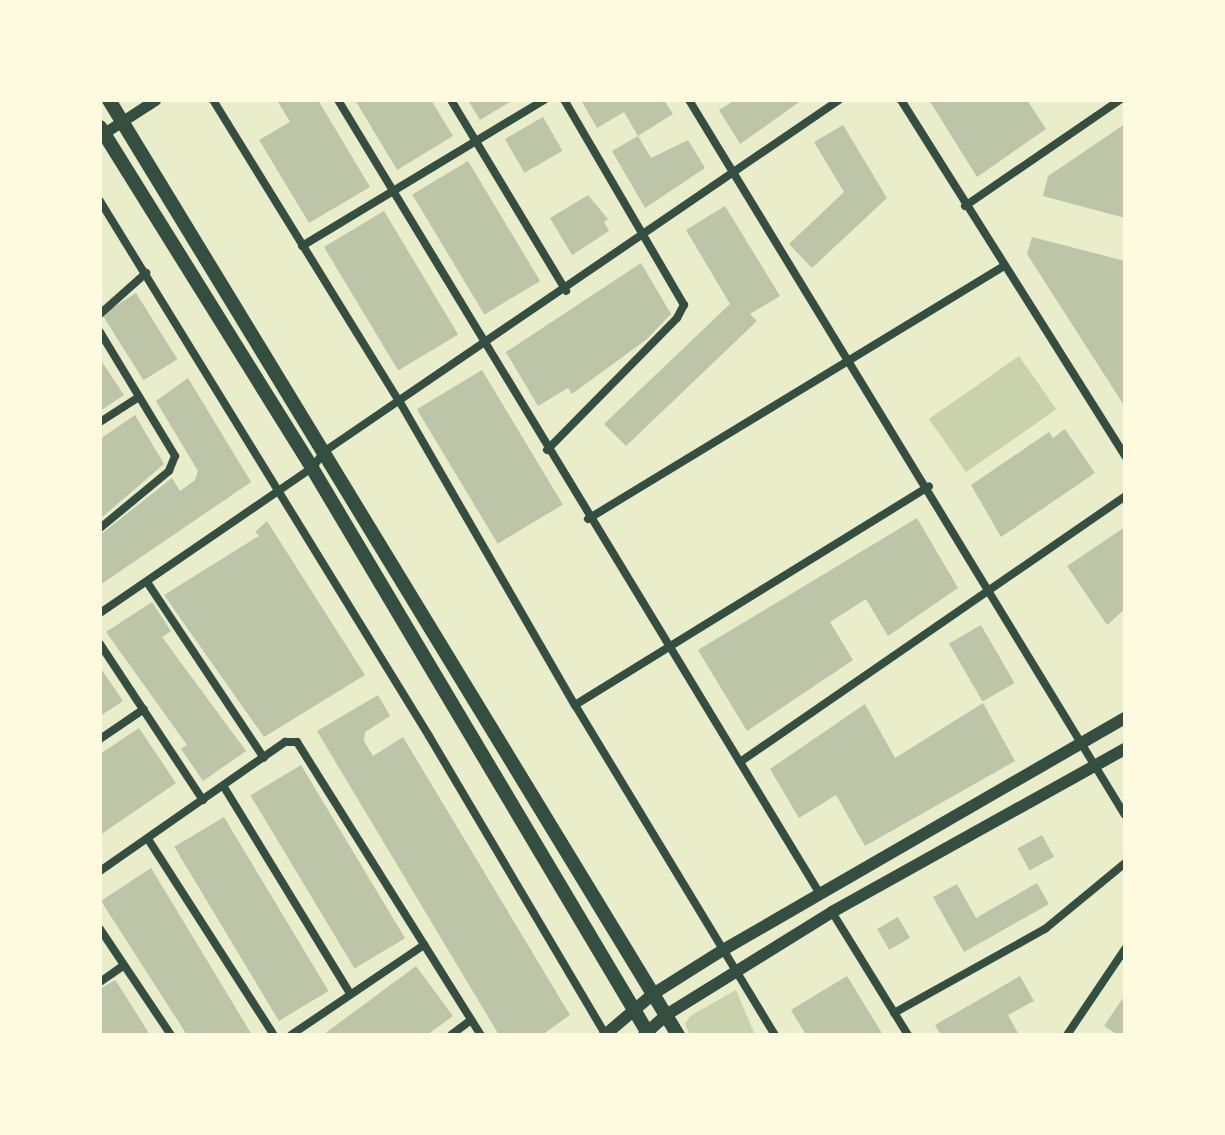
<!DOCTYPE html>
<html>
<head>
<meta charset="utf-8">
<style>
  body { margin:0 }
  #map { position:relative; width:1225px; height:1135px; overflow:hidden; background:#e9edc9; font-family:"PT Sans",sans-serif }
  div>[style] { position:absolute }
  .green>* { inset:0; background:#cad2ad; transform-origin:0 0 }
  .building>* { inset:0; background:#bcc5a7; transform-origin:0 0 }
  .minor>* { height:8px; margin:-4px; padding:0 4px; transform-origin:4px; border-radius:4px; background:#344e41 }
  .tertiary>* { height:11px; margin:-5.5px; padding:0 5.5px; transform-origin:5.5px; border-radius:5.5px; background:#344e41 }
  .secondary>* { height:12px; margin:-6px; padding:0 6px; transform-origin:6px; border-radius:6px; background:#344e41 }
  .trunk>* { height:14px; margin:-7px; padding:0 7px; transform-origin:7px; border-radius:7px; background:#344e41 }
  span { translate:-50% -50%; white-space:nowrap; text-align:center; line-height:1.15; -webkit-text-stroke:8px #fefae0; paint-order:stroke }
  .frame { position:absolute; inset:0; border:102px solid #fefae0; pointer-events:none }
</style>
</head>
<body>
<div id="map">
  <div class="green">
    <div style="left:1019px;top:356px;width:65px;height:110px;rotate:55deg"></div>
    <div style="clip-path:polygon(736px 990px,755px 1035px,690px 1035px,685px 1024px,690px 1016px)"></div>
  </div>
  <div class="building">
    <div style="clip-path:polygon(277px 100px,318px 100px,370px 187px,309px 223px,259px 140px,290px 122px)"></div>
    <div style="clip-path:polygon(355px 100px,431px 100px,453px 136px,397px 170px)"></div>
    <div style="clip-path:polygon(468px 100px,513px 100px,480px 120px)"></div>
    <div style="clip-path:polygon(581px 100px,664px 100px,673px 114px,638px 136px,624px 112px,597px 128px)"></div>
    <div style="clip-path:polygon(735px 100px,802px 100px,740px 144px,719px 110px)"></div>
    <div style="clip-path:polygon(929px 100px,1027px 100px,1046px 129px,977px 177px)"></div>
    <div style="left:543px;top:117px;width:39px;height:44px;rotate:60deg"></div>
    <div style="clip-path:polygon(1125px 124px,1125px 218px,1043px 196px,1048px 176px)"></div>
    <div style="clip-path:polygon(843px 125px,887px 198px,812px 268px,789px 244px,844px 192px,814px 142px)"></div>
    <div style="clip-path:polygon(638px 136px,651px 158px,688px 140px,705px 168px,645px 208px,612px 151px)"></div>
    <div style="left:468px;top:161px;width:140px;height:65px;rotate:59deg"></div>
    <div style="clip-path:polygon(588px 195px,608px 219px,604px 222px,609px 231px,572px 255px,550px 218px)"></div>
    <div style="clip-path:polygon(725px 206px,780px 296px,750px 314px,757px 321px,626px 446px,604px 424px,730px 304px,686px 230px)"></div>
    <div style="left:384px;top:211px;width:144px;height:70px;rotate:59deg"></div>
    <div style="clip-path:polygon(1032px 237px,1125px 261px,1125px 407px,1027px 254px)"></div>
    <div style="clip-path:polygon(641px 263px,671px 314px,647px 339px,572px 394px,568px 388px,538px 406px,506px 352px)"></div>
    <div style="left:136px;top:293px;width:78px;height:40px;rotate:58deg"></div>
    <div style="clip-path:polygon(100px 359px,124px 395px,100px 411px)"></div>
    <div style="left:482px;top:370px;width:157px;height:76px;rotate:59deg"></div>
    <div style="clip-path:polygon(188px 378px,251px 482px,100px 585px,100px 535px,172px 478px,180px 491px,195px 480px,198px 471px,156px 401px)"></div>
    <div style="clip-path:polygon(135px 415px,164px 464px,100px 519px,100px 439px)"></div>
    <div style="clip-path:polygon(1065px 429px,1095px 473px,1001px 537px,971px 485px,1049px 432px,1053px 438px)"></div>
    <div style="clip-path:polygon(917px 518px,958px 588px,888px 636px,866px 599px,830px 622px,853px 660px,747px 731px,698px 650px)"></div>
    <div style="clip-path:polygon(267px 521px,365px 675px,264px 737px,164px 595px,259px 536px,255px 532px)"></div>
    <div style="clip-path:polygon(1125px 527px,1125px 609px,1107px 625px,1067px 566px)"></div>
    <div style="clip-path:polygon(152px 602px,171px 631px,162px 637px,246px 751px,203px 781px,181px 749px,187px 745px,106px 632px)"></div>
    <div style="left:981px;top:625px;width:67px;height:37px;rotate:60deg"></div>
    <div style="clip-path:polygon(100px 667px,123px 701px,100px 716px)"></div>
    <div style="clip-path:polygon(378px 695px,390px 716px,365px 732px,364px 741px,373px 756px,403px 737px,570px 1015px,542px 1035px,499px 1035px,317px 731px)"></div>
    <div style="clip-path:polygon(983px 703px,1015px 761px,865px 846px,836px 795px,799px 818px,770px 769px,865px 704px,895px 758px)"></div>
    <div style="clip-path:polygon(139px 728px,176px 783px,100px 835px,100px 754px)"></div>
    <div style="left:301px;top:765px;width:202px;height:59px;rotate:59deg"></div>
    <div style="left:224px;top:817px;width:203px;height:58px;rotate:59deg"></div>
    <div style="left:1042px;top:835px;width:25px;height:28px;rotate:61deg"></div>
    <div style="clip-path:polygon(151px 868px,182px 919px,252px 1035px,187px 1035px,101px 901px)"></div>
    <div style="clip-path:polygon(1037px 883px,1049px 904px,964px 952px,933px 897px,957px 884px,976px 918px)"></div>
    <div style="left:898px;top:917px;width:24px;height:24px;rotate:60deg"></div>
    <div style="clip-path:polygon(416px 966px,453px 1016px,427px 1035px,323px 1035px)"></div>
    <div style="clip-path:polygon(847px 976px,883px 1035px,806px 1035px,791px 1010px)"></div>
    <div style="clip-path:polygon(1020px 976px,1034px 1001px,1008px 1015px,1019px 1035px,941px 1035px,935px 1025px)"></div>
    <div style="clip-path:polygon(115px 980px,118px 984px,150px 1035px,100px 1035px,100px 989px)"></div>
    <div style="clip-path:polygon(1125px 995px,1125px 1035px,1118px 1035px,1104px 1026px)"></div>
  </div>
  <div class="minor">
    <div style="left:213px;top:100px;width:357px;rotate:58.3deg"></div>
    <div style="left:401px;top:404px;width:348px;rotate:60deg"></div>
    <div style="left:575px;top:705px;width:386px;rotate:58.8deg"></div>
    <div style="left:338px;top:100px;width:929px;rotate:58.74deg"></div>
    <div style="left:451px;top:100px;width:223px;rotate:58.9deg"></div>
    <div style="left:689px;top:100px;width:837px;rotate:58.63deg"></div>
    <div style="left:901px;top:100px;width:421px;rotate:57.8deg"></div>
    <div style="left:100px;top:201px;width:628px;rotate:58.41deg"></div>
    <div style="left:429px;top:736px;width:347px;rotate:59.4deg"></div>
    <div style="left:965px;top:206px;width:188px;rotate:-34.4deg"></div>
    <div style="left:302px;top:246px;width:283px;rotate:-31.1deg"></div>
    <div style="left:100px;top:314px;width:62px;rotate:-41.7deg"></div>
    <div style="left:100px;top:332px;width:145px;rotate:58.8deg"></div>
    <div style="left:175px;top:456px;width:16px;rotate:112deg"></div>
    <div style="left:169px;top:471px;width:89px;rotate:140.4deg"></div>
    <div style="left:100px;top:422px;width:46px;rotate:-32.7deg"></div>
    <div style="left:547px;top:450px;width:185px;rotate:-45.4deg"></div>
    <div style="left:677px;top:318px;width:15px;rotate:-62deg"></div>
    <div style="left:684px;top:305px;width:238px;rotate:-120.3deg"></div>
    <div style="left:588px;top:519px;width:485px;rotate:-31.3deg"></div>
    <div style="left:147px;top:582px;width:211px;rotate:56.4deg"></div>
    <div style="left:100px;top:613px;width:257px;rotate:-34.4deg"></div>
    <div style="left:312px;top:468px;width:21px;rotate:-53deg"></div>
    <div style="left:325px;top:451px;width:622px;rotate:-34.33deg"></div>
    <div style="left:100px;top:644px;width:187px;rotate:56.6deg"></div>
    <div style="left:575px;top:705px;width:416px;rotate:-31.7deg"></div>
    <div style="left:100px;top:739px;width:53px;rotate:-34.3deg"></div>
    <div style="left:740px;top:762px;width:468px;rotate:-34.6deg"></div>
    <div style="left:224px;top:787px;width:240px;rotate:58.6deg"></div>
    <div style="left:148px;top:839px;width:233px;rotate:57.3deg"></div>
    <div style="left:100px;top:871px;width:226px;rotate:-34.9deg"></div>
    <div style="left:285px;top:742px;width:12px"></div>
    <div style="left:297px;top:742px;width:346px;rotate:57.9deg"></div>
    <div style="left:832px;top:912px;width:145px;rotate:58.3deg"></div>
    <div style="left:100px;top:929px;width:128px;rotate:56.2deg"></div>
    <div style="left:100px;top:982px;width:29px;rotate:-35deg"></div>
    <div style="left:894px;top:1013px;width:173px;rotate:-29.1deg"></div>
    <div style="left:1045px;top:929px;width:104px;rotate:-39.5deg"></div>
    <div style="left:291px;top:1035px;width:161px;rotate:-34.1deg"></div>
    <div style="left:451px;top:1035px;width:25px;rotate:-37deg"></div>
    <div style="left:1067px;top:1035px;width:104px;rotate:-56deg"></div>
  </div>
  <div class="tertiary">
    <div style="left:104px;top:133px;width:61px;rotate:-32.9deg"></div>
  </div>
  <div class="secondary">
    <div style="left:605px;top:1035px;width:63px;rotate:-40.5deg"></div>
    <div style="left:653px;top:994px;width:83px;rotate:-32.2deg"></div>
    <div style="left:723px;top:950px;width:464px;rotate:-30deg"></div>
    <div style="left:644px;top:1035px;width:30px;rotate:-42deg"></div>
    <div style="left:666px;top:1015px;width:195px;rotate:-31.8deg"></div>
    <div style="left:832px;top:912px;width:335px;rotate:-29.1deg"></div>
  </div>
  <div class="trunk">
    <div style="left:109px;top:100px;width:1095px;rotate:58.68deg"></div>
    <div style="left:100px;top:127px;width:402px;rotate:58.1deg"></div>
    <div style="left:312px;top:468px;width:660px;rotate:59.27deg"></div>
  </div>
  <div class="frame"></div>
</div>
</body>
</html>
